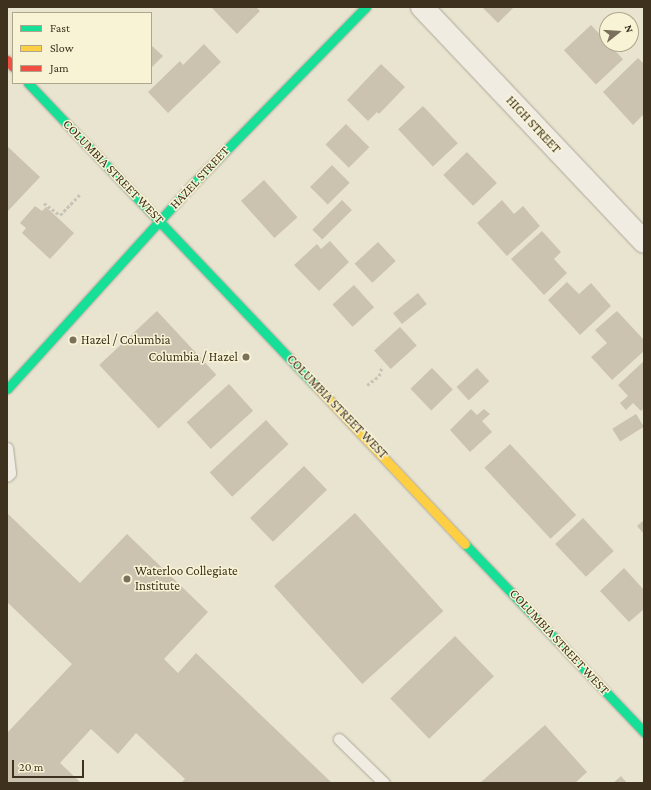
<!DOCTYPE html>
<html>
<head>
<meta charset="utf-8">
<style>
  body { margin:0 }
  #map { position:relative; width:651px; height:790px; overflow:hidden; background:#e8e4d0; font-family:"Crimson Pro",serif }
  div>[style] { position:absolute }
  .building>* { inset:0; background:#ccc2b0; transform-origin:0 0 }
  .path>* { height:2.5px; margin-top:-1.25px; transform-origin:0; background:repeating-linear-gradient(90deg,#c8c4b8 0 3px,transparent 0 5px) }
  .roads { filter:drop-shadow(0 0 1px #ada898) drop-shadow(0 0 1px #ada898) }
  .lane>* { height:11px; margin:-5.5px; padding:0 5.5px; transform-origin:5.5px; border-radius:5.5px; background:#f0ece2 }
  .street>* { height:22px; margin:-11px; padding:0 11px; transform-origin:11px; border-radius:11px; background:#f0ece2 }
  .fast>* { height:9px; margin:-4.5px; padding:0 4.5px; transform-origin:4.5px; border-radius:4.5px; background:#16e098 }
  .slow>* { height:9px; margin:-4.5px; padding:0 4.5px; transform-origin:4.5px; border-radius:4.5px; background:#ffcf43 }
  .jam>* { height:9px; margin:-4.5px; padding:0 4.5px; transform-origin:4.5px; border-radius:4.5px; background:#f24e42 }
  .dots>* { width:11px; height:11px; translate:-50% -50%; box-sizing:border-box; border:2px solid #f9f3d6; border-radius:50% }
  span { translate:-50% -50%; white-space:nowrap; text-align:center; line-height:1.15; -webkit-text-stroke:3px #f9f3d6; paint-order:stroke }
  .street-label { font-size:13px; color:#3e321e }
  .poi-label { font-size:13px; color:#3e321e }
  .left { translate:0 -50%; text-align:left }
  .right { translate:-100% -50%; text-align:right }
  .frame { position:absolute; inset:0; border:8px solid #3e321e; pointer-events:none }
  .legend { position:absolute; left:12px; top:12px; width:140px; height:72px; box-sizing:border-box; background:#f9f3d6; border:1px solid #aea68c; margin:0; padding:5px 7px; list-style:none; font-size:12px; color:#3e321e }
  .legend li { display:flex; align-items:center; gap:8px; height:20px }
  .legend b { width:20px; border:1px solid #aea68c }
  .north { position:absolute; left:599px; top:12px; width:40px; height:40px; box-sizing:border-box; background:#f9f3d6; border:1px solid #aea68c; border-radius:50%; rotate:73deg; font-size:11px; font-weight:700; line-height:16px; text-align:center; color:#3e321e }
  .north::after { content:''; display:block; margin:auto; width:14px; height:18px; background:#7a705c; clip-path:polygon(50% 0,100% 100%,50% 72%,0 100%) }
  .scale { position:absolute; left:12px; top:760px; width:72px; height:18px; box-sizing:border-box; border:2px solid #3e321e; border-top:0; padding-left:5px; font-size:12px; line-height:14px; white-space:nowrap; color:#3e321e; -webkit-text-stroke:3px #f9f3d6; paint-order:stroke }
</style>
</head>
<body>
<div id="map">
  <div class="building">
    <div style="clip-path:polygon(211px 7px,256px 7px,260px 11px,237px 34px)"></div>
    <div style="clip-path:polygon(482px 7px,514px 7px,498px 23px)"></div>
    <div style="left:591px;top:25px;width:47px;height:37px;rotate:47deg"></div>
    <div style="clip-path:polygon(204px 44px,221px 62px,168px 113px,148px 92px,180px 61px,183px 65px)"></div>
    <div style="clip-path:polygon(151px 45px,163px 56px,151px 68px)"></div>
    <div style="clip-path:polygon(638px 58px,644px 64px,644px 114px,633px 125px,603px 92px)"></div>
    <div style="clip-path:polygon(381px 64px,405px 87px,379px 114px,377px 112px,368px 121px,347px 100px)"></div>
    <div style="left:423px;top:106px;width:51px;height:34px;rotate:47deg"></div>
    <div style="left:346px;top:124px;width:33px;height:29px;rotate:45deg"></div>
    <div style="clip-path:polygon(7px 146px,40px 177px,7px 212px)"></div>
    <div style="left:467px;top:152px;width:43px;height:33px;rotate:46deg"></div>
    <div style="left:332px;top:165px;width:25px;height:31px;rotate:45deg"></div>
    <div style="left:264px;top:180px;width:50px;height:31px;rotate:48deg"></div>
    <div style="left:342px;top:200px;width:14px;height:42px;rotate:45deg"></div>
    <div style="clip-path:polygon(502px 200px,514px 214px,523px 206px,540px 226px,507px 256px,477px 223px)"></div>
    <div style="clip-path:polygon(35px 206px,42px 211px,46px 207px,74px 233px,50px 259px,22px 233px,26px 228px,20px 223px)"></div>
    <div style="clip-path:polygon(542px 231px,561px 252px,554px 259px,567px 273px,544px 295px,511px 259px)"></div>
    <div style="clip-path:polygon(330px 241px,349px 262px,319px 291px,294px 265px,317px 244px,321px 249px)"></div>
    <div style="left:378px;top:242px;width:26px;height:32px;rotate:47deg"></div>
    <div style="clip-path:polygon(567px 282px,579px 294px,591px 283px,611px 306px,580px 335px,548px 300px)"></div>
    <div style="left:354px;top:285px;width:30px;height:29px;rotate:48deg"></div>
    <div style="left:418px;top:293px;width:14px;height:32px;rotate:51deg"></div>
    <div style="left:157px;top:311px;width:87px;height:79px;rotate:47deg"></div>
    <div style="clip-path:polygon(617px 311px,644px 340px,644px 351px,612px 380px,591px 357px,607px 343px,595px 330px)"></div>
    <div style="left:400px;top:327px;width:25px;height:35px;rotate:48deg"></div>
    <div style="clip-path:polygon(644px 361px,644px 408px,641px 411px,633px 403px,626px 410px,620px 403px,628px 396px,618px 385px)"></div>
    <div style="left:432px;top:368px;width:30px;height:30px;rotate:46deg"></div>
    <div style="left:477px;top:368px;width:18px;height:28px;rotate:47deg"></div>
    <div style="left:229px;top:384px;width:36px;height:57px;rotate:48deg"></div>
    <div style="clip-path:polygon(471px 409px,477px 415px,484px 409px,490px 414px,482px 421px,492px 432px,470px 452px,450px 430px)"></div>
    <div style="left:636px;top:414px;width:15px;height:28px;rotate:58deg"></div>
    <div style="left:266px;top:420px;width:33px;height:77px;rotate:47deg"></div>
    <div style="left:510px;top:444px;width:97px;height:35px;rotate:47deg"></div>
    <div style="left:304px;top:466px;width:33px;height:75px;rotate:46deg"></div>
    <div style="clip-path:polygon(7px 513px,80px 583px,127px 534px,208px 612px,164px 659px,178px 673px,196px 653px,332px 783px,181px 783px,185px 779px,136px 733px,118px 754px,91px 729px,60px 763px,81px 783px,7px 783px,7px 733px,72px 664px,7px 602px)"></div>
    <div style="left:355px;top:513px;width:132px;height:109px;rotate:48deg"></div>
    <div style="left:583px;top:518px;width:45px;height:38px;rotate:47deg"></div>
    <div style="clip-path:polygon(644px 520px,644px 534px,637px 526px)"></div>
    <div style="clip-path:polygon(624px 568px,644px 590px,644px 609px,629px 622px,600px 591px)"></div>
    <div style="left:455px;top:636px;width:56px;height:90px;rotate:46deg"></div>
    <div style="clip-path:polygon(545px 725px,587px 772px,575px 783px,480px 783px)"></div>
    <div style="clip-path:polygon(621px 776px,627px 783px,613px 783px)"></div>
  </div>
  <div class="path">
    <div style="left:44px;top:203px;width:20px;rotate:37deg"></div>
    <div style="left:60px;top:215px;width:30px;rotate:-46deg"></div>
    <div style="left:367px;top:385px;width:15px;rotate:-37deg"></div>
    <div style="left:379px;top:376px;width:10px;rotate:-73deg"></div>
  </div>
  <div class="roads">
    <div class="lane">
      <div style="left:7px;top:448px;width:25px;rotate:83deg"></div>
      <div style="left:10px;top:473px;width:4px;rotate:135deg"></div>
      <div style="left:339px;top:739px;width:63px;rotate:44.4deg"></div>
    </div>
    <div class="street">
      <div style="left:422px;top:7px;width:323px;rotate:46.6deg"></div>
    </div>
    <div class="fast">
      <div style="left:28px;top:83px;width:418px;rotate:46.5deg"></div>
      <div style="left:7px;top:389px;width:277px;rotate:-47.8deg"></div>
      <div style="left:193px;top:184px;width:248px;rotate:-45.7deg"></div>
      <div style="left:465px;top:544px;width:260px;rotate:46.4deg"></div>
    </div>
    <div class="slow">
      <div style="left:316px;top:386px;width:217px;rotate:46.7deg"></div>
    </div>
    <div class="jam">
      <div style="left:7px;top:60px;width:9px;rotate:49deg"></div>
    </div>
  </div>
  <div class="dots">
    <div style="left:73px;top:340px;background:#7a705c"></div>
    <div style="left:246px;top:357px;background:#7a705c"></div>
    <div style="left:127px;top:579px;background:#7a705c"></div>
  </div>
  <div class="street-label">
    <span style="left:533px;top:125px;rotate:47deg">HIGH STREET</span>
    <span style="left:113px;top:172px;rotate:46deg">COLUMBIA STREET WEST</span>
    <span style="left:200px;top:178px;rotate:-47deg">HAZEL STREET</span>
    <span style="left:337px;top:407px;rotate:46deg">COLUMBIA STREET WEST</span>
    <span style="left:559px;top:642px;rotate:47deg">COLUMBIA STREET WEST</span>
  </div>
  <div class="poi-label">
    <span class="left" style="left:81px;top:340px">Hazel / Columbia</span>
    <span class="right" style="left:238px;top:357px">Columbia / Hazel</span>
    <span class="left" style="left:135px;top:579px">Waterloo Collegiate<br>Institute</span>
  </div>
  <div class="frame"></div>
  <ul class="legend">
  <li><b style="height:5px;background:#16e098"></b>Fast</li>
  <li><b style="height:5px;background:#ffcf43"></b>Slow</li>
  <li><b style="height:5px;background:#f24e42"></b>Jam</li>
  </ul>
  <div class="north">N</div>
  <div class="scale">20 m</div>
</div>
</body>
</html>
